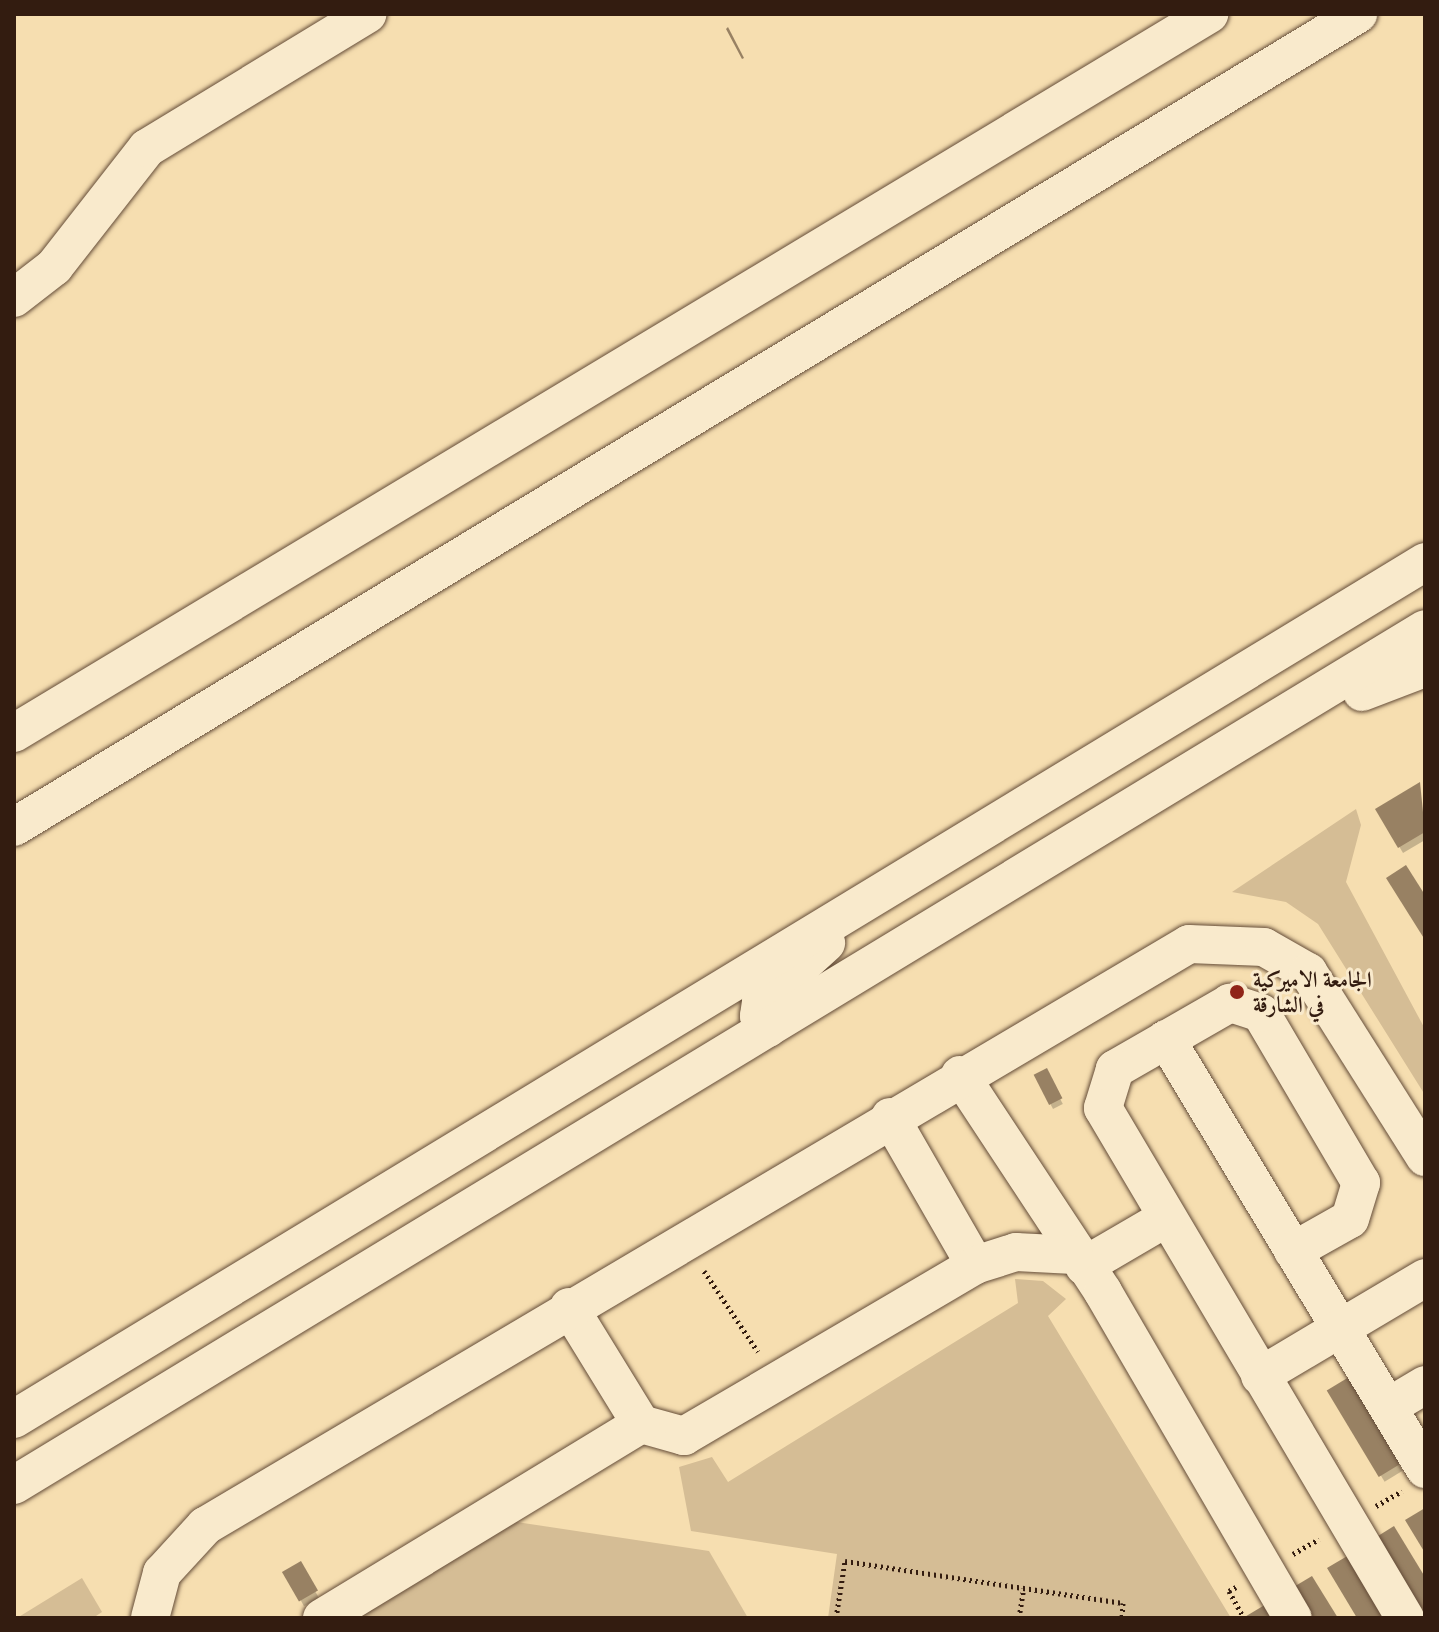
<!DOCTYPE html>
<html>
<head>
<meta charset="utf-8">
<style>
  body { margin:0 }
  #map { position:relative; width:1439px; height:1632px; overflow:hidden; background:#f6deb0; font-family:"Libre Caslon Text",Amiri,serif }
  div>[style] { position:absolute }
  .green>* { inset:0; background:#d5bd95 }
  .shadow>* { inset:0; background:#0003; transform-origin:0 0 }
  .building>* { inset:0; background:#988163; transform-origin:0 0 }
  .path>* { height:5px; margin-top:-2.5px; transform-origin:0; background:repeating-linear-gradient(90deg,#331c10 0 2px,transparent 0 6px) }
  .roads { filter:drop-shadow(0 0 2px #644c38) drop-shadow(0 0 2px #644c38) }
  .minor>* { height:38px; margin:-19px; padding:0 19px; transform-origin:19px; border-radius:19px; background:#f9eacc }
  .dots>* { width:22px; height:22px; translate:-50% -50%; box-sizing:border-box; border:4px solid #f9eacc; border-radius:50% }
  span { translate:-50% -50%; white-space:nowrap; text-align:center; line-height:1.15; -webkit-text-stroke:6px #f9eacc; paint-order:stroke }
  .poi-label { font-size:22px; color:#331c10; font-weight:700 }
  .left { translate:0 -50%; text-align:left }
  .frame { position:absolute; inset:0; border:16px solid #331c10; pointer-events:none }
</style>
</head>
<body>
<div id="map">
  <div class="green">
    <div style="clip-path:polygon(1356px 809px,1361px 825px,1346px 882px,1425px 1029px,1425px 1095px,1318px 924px,1286px 902px,1232px 892px)"></div>
    <div style="clip-path:polygon(1015px 1279px,1043px 1281px,1066px 1299px,1048px 1316px,1231px 1618px,828px 1618px,837px 1554px,691px 1531px,679px 1467px,712px 1457px,728px 1482px,1018px 1303px)"></div>
    <div style="clip-path:polygon(510px 1521px,709px 1551px,748px 1618px,342px 1618px)"></div>
    <div style="clip-path:polygon(82px 1578px,102px 1612px,93px 1618px,17px 1618px)"></div>
  </div>
  <div class="shadow">
    <div style="clip-path:polygon(1419px 785px,1425px 840px,1403px 853px,1378px 810px)"></div>
    <div style="left:1046px;top:1071px;width:37px;height:11px;rotate:63deg"></div>
    <div style="left:1348px;top:1380px;width:106px;height:21px;rotate:59deg"></div>
    <div style="left:300px;top:1564px;width:39px;height:17px;rotate:61deg"></div>
  </div>
  <div class="building">
    <div style="clip-path:polygon(726px 29px,728px 27px,744px 58px,742px 59px)"></div>
    <div style="clip-path:polygon(1420px 782px,1425px 832px,1398px 848px,1375px 809px)"></div>
    <div style="clip-path:polygon(1406px 865px,1425px 895px,1425px 940px,1386px 878px)"></div>
    <div style="left:1047px;top:1068px;width:34px;height:15px;rotate:63deg"></div>
    <div style="left:1349px;top:1377px;width:101px;height:26px;rotate:59deg"></div>
    <div style="clip-path:polygon(1425px 1508px,1425px 1553px,1405px 1520px)"></div>
    <div style="clip-path:polygon(1394px 1526px,1425px 1577px,1425px 1618px,1417px 1618px,1370px 1541px)"></div>
    <div style="clip-path:polygon(1349px 1555px,1387px 1618px,1357px 1618px,1327px 1568px)"></div>
    <div style="left:301px;top:1561px;width:34px;height:22px;rotate:60deg"></div>
    <div style="clip-path:polygon(1312px 1576px,1338px 1618px,1310px 1618px,1292px 1588px)"></div>
    <div style="clip-path:polygon(1268px 1603px,1277px 1618px,1243px 1618px)"></div>
  </div>
  <div class="path">
    <div style="left:704px;top:1271px;width:97px;rotate:56.3deg"></div>
    <div style="left:1376px;top:1506px;width:30px;rotate:-30deg"></div>
    <div style="left:1293px;top:1554px;width:30px;rotate:-30deg"></div>
    <div style="left:1236px;top:1587px;width:8px;rotate:150deg"></div>
    <div style="left:1229px;top:1591px;width:31px;rotate:61deg"></div>
    <div style="left:836px;top:1618px;width:58px;rotate:-81deg"></div>
    <div style="left:845px;top:1561px;width:281px;rotate:8.6deg"></div>
    <div style="left:1123px;top:1603px;width:15px;rotate:94deg"></div>
    <div style="left:1019px;top:1618px;width:30px;rotate:-81deg"></div>
  </div>
  <div class="roads">
    <div class="minor">
      <div style="left:14px;top:298px;width:51px;rotate:-37.8deg"></div>
      <div style="left:54px;top:267px;width:151px;rotate:-52deg"></div>
      <div style="left:147px;top:148px;width:258px;rotate:-31.3deg"></div>
      <div style="left:1362px;top:692px;width:67px;rotate:-20.9deg"></div>
      <div style="left:14px;top:733px;width:1395px;rotate:-31.03deg"></div>
      <div style="left:14px;top:827px;width:1571px;rotate:-31.17deg"></div>
      <div style="left:768px;top:1028px;width:15px;rotate:-127deg"></div>
      <div style="left:759px;top:1016px;width:14px;rotate:-82deg"></div>
      <div style="left:761px;top:1002px;width:88px;rotate:-42.2deg"></div>
      <div style="left:1166px;top:1039px;width:502px;rotate:58.94deg"></div>
      <div style="left:960px;top:1075px;width:260px;rotate:56.6deg"></div>
      <div style="left:1103px;top:1292px;width:377px;rotate:59.8deg"></div>
      <div style="left:890px;top:1117px;width:171px;rotate:60.1deg"></div>
      <div style="left:1293px;top:1251px;width:65px;rotate:-29.3deg"></div>
      <div style="left:1350px;top:1219px;width:38px;rotate:-73deg"></div>
      <div style="left:1361px;top:1183px;width:197px;rotate:-120.5deg"></div>
      <div style="left:1261px;top:1013px;width:33px;rotate:-162deg"></div>
      <div style="left:1230px;top:1003px;width:133px;rotate:150.1deg"></div>
      <div style="left:1115px;top:1069px;width:41px;rotate:107.1deg"></div>
      <div style="left:1103px;top:1108px;width:593px;rotate:59.37deg"></div>
      <div style="left:1084px;top:1266px;width:95px;rotate:-30.3deg"></div>
      <div style="left:569px;top:1307px;width:137px;rotate:58.4deg"></div>
      <div style="left:641px;top:1424px;width:45px;rotate:15.6deg"></div>
      <div style="left:684px;top:1436px;width:338px;rotate:-30.4deg"></div>
      <div style="left:975px;top:1265px;width:43px;rotate:-17.6deg"></div>
      <div style="left:1016px;top:1252px;width:58px;rotate:3deg"></div>
      <div style="left:1260px;top:1376px;width:192px;rotate:-30.7deg"></div>
      <div style="left:1388px;top:1407px;width:43px;rotate:-30.7deg"></div>
      <div style="left:14px;top:1419px;width:1651px;rotate:-31.27deg"></div>
      <div style="left:14px;top:1485px;width:1650px;rotate:-31.24deg"></div>
      <div style="left:150px;top:1618px;width:47px;rotate:-75.1deg"></div>
      <div style="left:162px;top:1573px;width:64px;rotate:-47.5deg"></div>
      <div style="left:205px;top:1526px;width:1143px;rotate:-30.6deg"></div>
      <div style="left:1189px;top:944px;width:75px;rotate:2.3deg"></div>
      <div style="left:1264px;top:947px;width:51px;rotate:29.6deg"></div>
      <div style="left:1308px;top:972px;width:219px;rotate:57.7deg"></div>
      <div style="left:322px;top:1618px;width:373px;rotate:-31.3deg"></div>
    </div>
  </div>
  <div class="dots">
    <div style="left:1237px;top:992px;background:#8f2418"></div>
  </div>
  <div class="poi-label">
    <span class="left" style="left:1253px;top:992px">الجامعة الاميركية<br>في الشارقة</span>
  </div>
  <div class="frame"></div>
</div>
</body>
</html>
